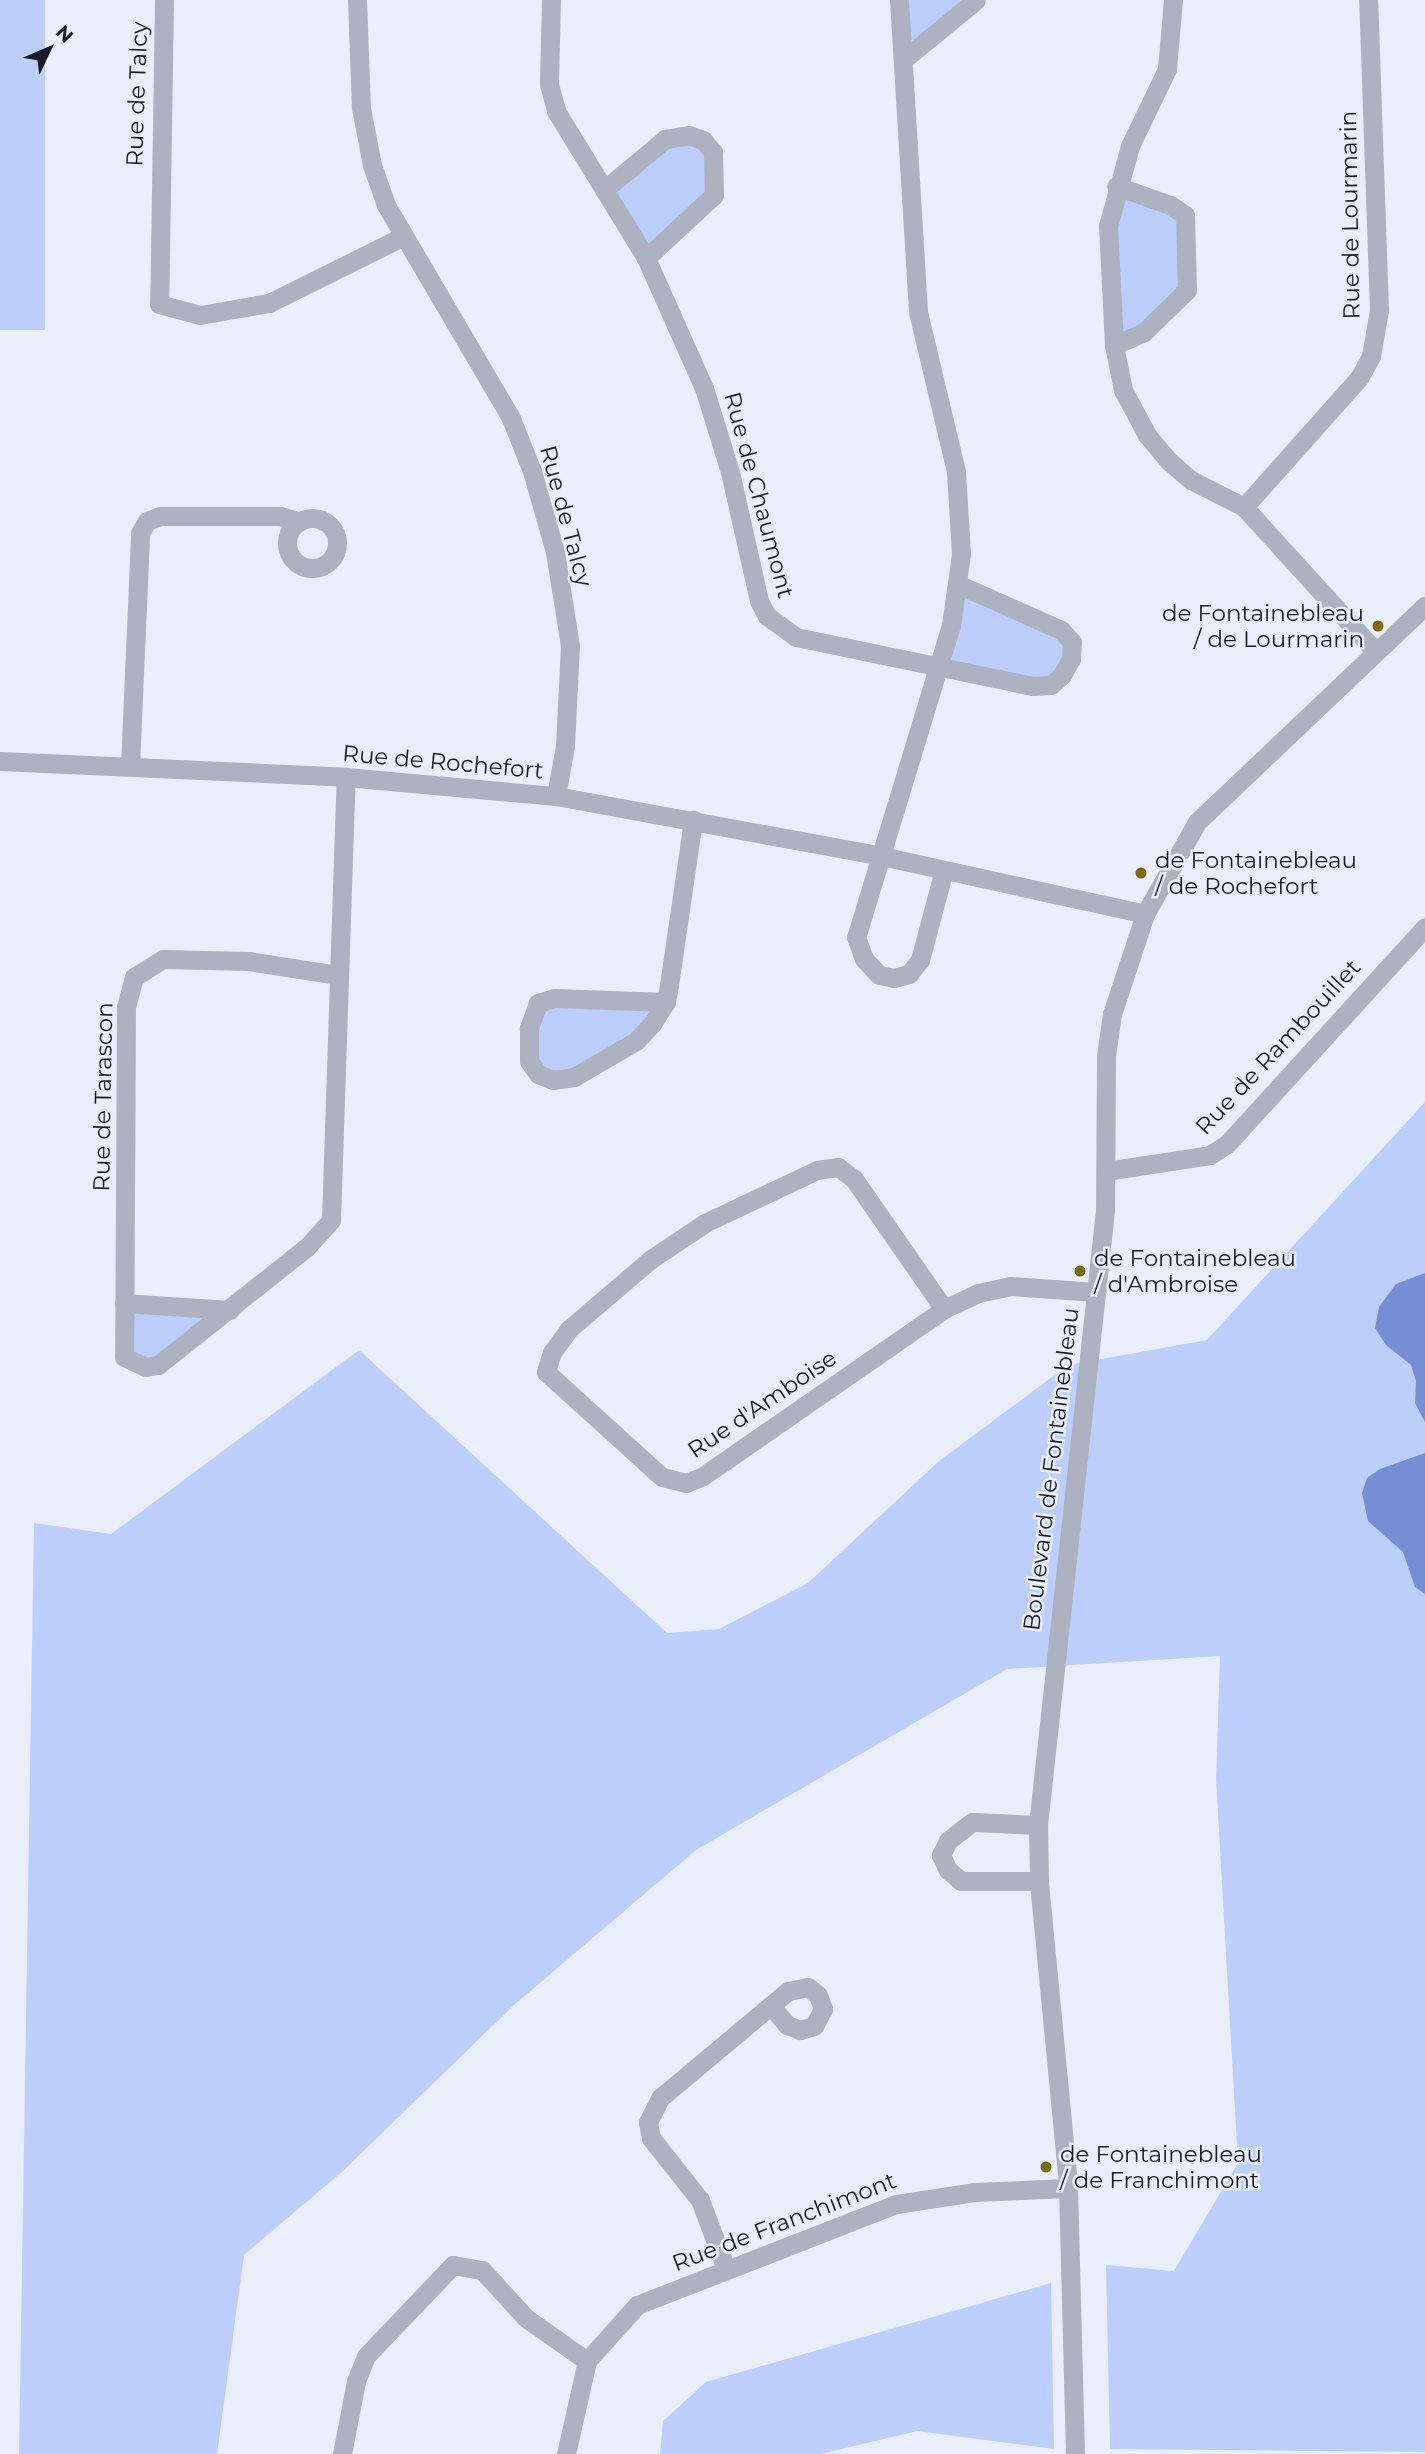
<!DOCTYPE html>
<html>
<head>
<meta charset="utf-8">
<style>
  body { margin:0 }
  #map { position:relative; width:1425px; height:2454px; overflow:hidden; background:#e9eefb; font-family:Montserrat,sans-serif }
  div>[style] { position:absolute }
  .green>* { inset:0; background:#bccefb; transform-origin:0 0 }
  .water>* { inset:0; background:#768fd4 }
  .minor>* { height:19px; margin:-9.5px; padding:0 9.5px; transform-origin:9.5px; border-radius:9.5px; background:#acb2bf }
  .minor>.ring { margin:-9.5px; padding:0; box-sizing:content-box; background:none; border:19px solid #acb2bf; border-radius:50% }
  .dots>* { width:19px; height:19px; translate:-50% -50%; box-sizing:border-box; border:4px solid #e9eefb; border-radius:50% }
  span { translate:-50% -50%; white-space:nowrap; text-align:center; line-height:1.15; -webkit-text-stroke:5px #e9eefb; paint-order:stroke }
  .street-label { font-size:23px; color:#181c27 }
  .poi-label { font-size:23px; color:#181c27 }
  .right { translate:-100% -50%; text-align:right }
  .left { translate:0 -50%; text-align:left }
  .north { position:absolute; left:14px; top:14px; width:70px; height:70px; -webkit-text-stroke:5px #e9eefb; paint-order:stroke; rotate:46deg; font-size:19px; font-weight:700; line-height:28px; text-align:center; color:#181c27 }
  .north::after { content:''; display:block; margin:auto; width:24px; height:32px; background:#181c27; clip-path:polygon(50% 0,100% 100%,50% 72%,0 100%) }
</style>
</head>
<body>
<div id="map">
  <div class="green">
    <div style="left:0;top:0;width:45px;height:330px"></div>
    <div style="clip-path:polygon(899px 0,976px 0,903px 60px)"></div>
    <div style="clip-path:polygon(666px 139px,703px 140px,714px 195px,646px 258px,604px 190px)"></div>
    <div style="clip-path:polygon(1116px 186px,1185px 215px,1187px 290px,1114px 345px)"></div>
    <div style="clip-path:polygon(960px 585px,1072px 642px,1051px 685px,940px 663px)"></div>
    <div style="clip-path:polygon(666px 1002px,652px 1024px,553px 1080px,528px 1043px,538px 1003px)"></div>
    <div style="clip-path:polygon(1425px 1102px,1425px 2452px,1110px 2449px,1106px 2265px,1174px 2271px,1238px 2163px,1216px 1779px,1220px 1656px,1007px 1669px,696px 1850px,514px 2005px,343px 2171px,244px 2255px,217px 2454px,19px 2454px,34px 1523px,111px 1534px,359px 1350px,667px 1633px,719px 1629px,808px 1583px,939px 1461px,1068px 1365px,1207px 1340px)"></div>
    <div style="clip-path:polygon(124px 1303px,230px 1310px,158px 1365px,124px 1357px)"></div>
    <div style="clip-path:polygon(1051px 2283px,1054px 2449px,917px 2431px,821px 2454px,660px 2454px,663px 2421px,706px 2382px)"></div>
  </div>
  <div class="water">
    <div style="clip-path:polygon(1425px 1273px,1425px 1422px,1415px 1403px,1416px 1381px,1411px 1365px,1386px 1345px,1375px 1328px,1379px 1307px,1396px 1284px)"></div>
    <div style="clip-path:polygon(1425px 1453px,1425px 1594px,1415px 1587px,1403px 1552px,1368px 1521px,1362px 1493px,1367px 1478px,1380px 1469px)"></div>
  </div>
  <div class="minor">
    <div style="left:164px;top:0;width:304px;rotate:90.9deg"></div>
    <div style="left:159px;top:304px;width:42px;rotate:15deg"></div>
    <div style="left:200px;top:315px;width:70px;rotate:-9.9deg"></div>
    <div style="left:269px;top:303px;width:151px;rotate:-26.4deg"></div>
    <div style="left:357px;top:0;width:108px;rotate:87.9deg"></div>
    <div style="left:361px;top:108px;width:58px;rotate:79.1deg"></div>
    <div style="left:372px;top:165px;width:42px;rotate:70.7deg"></div>
    <div style="left:386px;top:205px;width:245px;rotate:59.6deg"></div>
    <div style="left:510px;top:416px;width:59px;rotate:68.2deg"></div>
    <div style="left:532px;top:471px;width:84px;rotate:74.1deg"></div>
    <div style="left:555px;top:552px;width:95px;rotate:80.9deg"></div>
    <div style="left:570px;top:646px;width:100px;rotate:92.9deg"></div>
    <div style="left:565px;top:746px;width:51px;rotate:100.2deg"></div>
    <div style="left:551px;top:0;width:84px;rotate:91.4deg"></div>
    <div style="left:549px;top:84px;width:28px;rotate:75deg"></div>
    <div style="left:556px;top:111px;width:172px;rotate:58.5deg"></div>
    <div style="left:646px;top:258px;width:142px;rotate:66deg"></div>
    <div style="left:704px;top:388px;width:88px;rotate:72.8deg"></div>
    <div style="left:730px;top:472px;width:132px;rotate:77.3deg"></div>
    <div style="left:759px;top:601px;width:17px;rotate:62deg"></div>
    <div style="left:767px;top:616px;width:36px;rotate:36deg"></div>
    <div style="left:796px;top:637px;width:242px;rotate:11.7deg"></div>
    <div style="left:1033px;top:686px;width:18px;rotate:-3deg"></div>
    <div style="left:1051px;top:685px;width:15px;rotate:-42deg"></div>
    <div style="left:1062px;top:675px;width:18px;rotate:-61deg"></div>
    <div style="left:1071px;top:659px;width:17px;rotate:-87deg"></div>
    <div style="left:1072px;top:642px;width:16px;rotate:-133deg"></div>
    <div style="left:1061px;top:630px;width:111px;rotate:-156deg"></div>
    <div style="left:899px;top:0;width:313px;rotate:86.5deg"></div>
    <div style="left:918px;top:312px;width:164px;rotate:76.6deg"></div>
    <div style="left:956px;top:472px;width:82px;rotate:86.5deg"></div>
    <div style="left:961px;top:554px;width:72px;rotate:98deg"></div>
    <div style="left:951px;top:625px;width:326px;rotate:106.9deg"></div>
    <div style="left:856px;top:937px;width:23px;rotate:70deg"></div>
    <div style="left:864px;top:959px;width:22px;rotate:47deg"></div>
    <div style="left:879px;top:975px;width:15px;rotate:11deg"></div>
    <div style="left:894px;top:978px;width:16px;rotate:-15deg"></div>
    <div style="left:909px;top:974px;width:18px;rotate:-52deg"></div>
    <div style="left:920px;top:960px;width:93px;rotate:-75.1deg"></div>
    <div style="left:1173px;top:0;width:69px;rotate:95deg"></div>
    <div style="left:1167px;top:69px;width:85px;rotate:115.7deg"></div>
    <div style="left:1130px;top:146px;width:83px;rotate:105.4deg"></div>
    <div style="left:1108px;top:226px;width:119px;rotate:87.1deg"></div>
    <div style="left:1114px;top:345px;width:46px;rotate:78.7deg"></div>
    <div style="left:1123px;top:390px;width:51px;rotate:61.9deg"></div>
    <div style="left:1147px;top:435px;width:35px;rotate:50deg"></div>
    <div style="left:1170px;top:462px;width:28px;rotate:41deg"></div>
    <div style="left:1191px;top:480px;width:59px;rotate:27deg"></div>
    <div style="left:1244px;top:507px;width:195px;rotate:47.7deg"></div>
    <div style="left:903px;top:60px;width:94px;rotate:-39.4deg"></div>
    <div style="left:604px;top:190px;width:80px;rotate:-39.9deg"></div>
    <div style="left:665px;top:139px;width:24px;rotate:-9deg"></div>
    <div style="left:689px;top:135px;width:15px;rotate:20deg"></div>
    <div style="left:703px;top:140px;width:16px;rotate:50deg"></div>
    <div style="left:713px;top:152px;width:43px;rotate:88.7deg"></div>
    <div style="left:714px;top:195px;width:93px;rotate:137.2deg"></div>
    <div style="left:1114px;top:345px;width:33px;rotate:-23deg"></div>
    <div style="left:1144px;top:332px;width:60px;rotate:-44.3deg"></div>
    <div style="left:1187px;top:290px;width:75px;rotate:-91.5deg"></div>
    <div style="left:1185px;top:215px;width:18px;rotate:-146deg"></div>
    <div style="left:1170px;top:205px;width:57px;rotate:-160.6deg"></div>
    <div style="left:1244px;top:507px;width:173px;rotate:-48.3deg"></div>
    <div style="left:1359px;top:378px;width:25px;rotate:-61deg"></div>
    <div style="left:1371px;top:356px;width:47px;rotate:-80.1deg"></div>
    <div style="left:1379px;top:310px;width:310px;rotate:-92deg"></div>
    <div class="ring" style="left:287px;top:518px;width:31px;height:31px"></div>
    <div style="left:0;top:761px;width:346px;rotate:2.6deg"></div>
    <div style="left:346px;top:777px;width:211px;rotate:5.2deg"></div>
    <div style="left:556px;top:796px;width:326px;rotate:10.4deg"></div>
    <div style="left:877px;top:855px;width:274px;rotate:12.4deg"></div>
    <div style="left:130px;top:766px;width:233px;rotate:-87.5deg"></div>
    <div style="left:140px;top:533px;width:14px;rotate:-60deg"></div>
    <div style="left:147px;top:521px;width:14px;rotate:-21deg"></div>
    <div style="left:160px;top:516px;width:120px"></div>
    <div style="left:280px;top:516px;width:19px;rotate:16deg"></div>
    <div style="left:338px;top:975px;width:90px;rotate:-171.1deg"></div>
    <div style="left:249px;top:961px;width:86px;rotate:-178.7deg"></div>
    <div style="left:163px;top:959px;width:34px;rotate:148deg"></div>
    <div style="left:134px;top:977px;width:31px;rotate:105deg"></div>
    <div style="left:126px;top:1007px;width:350px;rotate:90.3deg"></div>
    <div style="left:124px;top:1357px;width:23px;rotate:25deg"></div>
    <div style="left:145px;top:1367px;width:13px;rotate:-9deg"></div>
    <div style="left:158px;top:1365px;width:190px;rotate:-38.4deg"></div>
    <div style="left:307px;top:1247px;width:36px;rotate:-48deg"></div>
    <div style="left:331px;top:1220px;width:443px;rotate:-88.1deg"></div>
    <div style="left:666px;top:1002px;width:112px;rotate:-178deg"></div>
    <div style="left:554px;top:998px;width:17px;rotate:163deg"></div>
    <div style="left:538px;top:1003px;width:27px;rotate:110deg"></div>
    <div style="left:529px;top:1028px;width:33px;rotate:90deg"></div>
    <div style="left:529px;top:1061px;width:16px;rotate:55deg"></div>
    <div style="left:538px;top:1074px;width:16px;rotate:22deg"></div>
    <div style="left:553px;top:1080px;width:21px;rotate:-8deg"></div>
    <div style="left:574px;top:1077px;width:72px;rotate:-30.1deg"></div>
    <div style="left:636px;top:1041px;width:23px;rotate:-47deg"></div>
    <div style="left:652px;top:1024px;width:26px;rotate:-58deg"></div>
    <div style="left:666px;top:1002px;width:17px;rotate:-80deg"></div>
    <div style="left:669px;top:985px;width:167px;rotate:-81.7deg"></div>
    <div style="left:1106px;top:1171px;width:105px;rotate:-8.7deg"></div>
    <div style="left:1210px;top:1155px;width:20px;rotate:-33deg"></div>
    <div style="left:1227px;top:1144px;width:294px;rotate:-47.6deg"></div>
    <div style="left:124px;top:1303px;width:106px;rotate:3.8deg"></div>
    <div style="left:944px;top:1309px;width:158px;rotate:-124.7deg"></div>
    <div style="left:854px;top:1179px;width:20px;rotate:-143deg"></div>
    <div style="left:838px;top:1167px;width:21px;rotate:172deg"></div>
    <div style="left:817px;top:1170px;width:124px;rotate:154.7deg"></div>
    <div style="left:705px;top:1223px;width:65px;rotate:146.3deg"></div>
    <div style="left:651px;top:1259px;width:108px;rotate:139.5deg"></div>
    <div style="left:569px;top:1329px;width:29px;rotate:126deg"></div>
    <div style="left:552px;top:1352px;width:21px;rotate:107deg"></div>
    <div style="left:546px;top:1372px;width:156px;rotate:42.2deg"></div>
    <div style="left:662px;top:1477px;width:25px;rotate:14deg"></div>
    <div style="left:686px;top:1483px;width:18px;rotate:-22deg"></div>
    <div style="left:703px;top:1476px;width:293px;rotate:-34.7deg"></div>
    <div style="left:944px;top:1309px;width:38px;rotate:-25deg"></div>
    <div style="left:978px;top:1293px;width:33px;rotate:-12deg"></div>
    <div style="left:1010px;top:1286px;width:86px;rotate:4deg"></div>
    <div style="left:1038px;top:1825px;width:66px;rotate:-177.4deg"></div>
    <div style="left:972px;top:1822px;width:31px;rotate:142deg"></div>
    <div style="left:948px;top:1841px;width:16px;rotate:117deg"></div>
    <div style="left:941px;top:1855px;width:17px;rotate:65deg"></div>
    <div style="left:948px;top:1870px;width:17px;rotate:40deg"></div>
    <div style="left:961px;top:1881px;width:78px"></div>
    <div style="left:726px;top:2269px;width:74px;rotate:-110.6deg"></div>
    <div style="left:700px;top:2200px;width:79px;rotate:-128.3deg"></div>
    <div style="left:651px;top:2138px;width:16px;rotate:-101deg"></div>
    <div style="left:648px;top:2122px;width:27px;rotate:-63deg"></div>
    <div style="left:660px;top:2098px;width:167px;rotate:-39.9deg"></div>
    <div style="left:788px;top:1991px;width:20px;rotate:-11deg"></div>
    <div style="left:808px;top:1987px;width:13px;rotate:39deg"></div>
    <div style="left:818px;top:1995px;width:15px;rotate:70deg"></div>
    <div style="left:823px;top:2009px;width:19px;rotate:118deg"></div>
    <div style="left:814px;top:2026px;width:15px;rotate:164deg"></div>
    <div style="left:800px;top:2030px;width:14px;rotate:-159deg"></div>
    <div style="left:787px;top:2025px;width:25px;rotate:-130deg"></div>
    <div style="left:342px;top:2454px;width:74px;rotate:-79.1deg"></div>
    <div style="left:356px;top:2381px;width:27px;rotate:-68deg"></div>
    <div style="left:366px;top:2356px;width:126px;rotate:-46.3deg"></div>
    <div style="left:453px;top:2265px;width:29px;rotate:10deg"></div>
    <div style="left:482px;top:2270px;width:65px;rotate:47.5deg"></div>
    <div style="left:526px;top:2318px;width:75px;rotate:35.2deg"></div>
    <div style="left:566px;top:2454px;width:95px;rotate:-77.3deg"></div>
    <div style="left:587px;top:2361px;width:75px;rotate:-48.2deg"></div>
    <div style="left:637px;top:2305px;width:278px;rotate:-21.3deg"></div>
    <div style="left:896px;top:2204px;width:79px;rotate:-8.7deg"></div>
    <div style="left:974px;top:2192px;width:94px;rotate:-2.4deg"></div>
    <div style="left:1075px;top:2454px;width:270px;rotate:-91.5deg"></div>
    <div style="left:1068px;top:2184px;width:304px;rotate:-95.5deg"></div>
    <div style="left:1039px;top:1881px;width:56px;rotate:-91deg"></div>
    <div style="left:1038px;top:1825px;width:619px;rotate:-83.78deg"></div>
    <div style="left:1105px;top:1210px;width:154px;rotate:-89.6deg"></div>
    <div style="left:1106px;top:1056px;width:42px;rotate:-81.9deg"></div>
    <div style="left:1112px;top:1014px;width:105px;rotate:-71.7deg"></div>
    <div style="left:1145px;top:914px;width:106px;rotate:-60.5deg"></div>
    <div style="left:1197px;top:822px;width:314px;rotate:-43.5deg"></div>
  </div>
  <div class="dots">
    <div style="left:1378px;top:626px;background:#7f6901"></div>
    <div style="left:1141px;top:873px;background:#7f6901"></div>
    <div style="left:1080px;top:1271px;background:#7f6901"></div>
    <div style="left:1046px;top:2167px;background:#7f6901"></div>
  </div>
  <div class="street-label">
    <span style="left:137px;top:94px;rotate:-88deg">Rue de Talcy</span>
    <span style="left:1350px;top:215px;rotate:-91deg">Rue de Lourmarin</span>
    <span style="left:759px;top:495px;rotate:75deg">Rue de Chaumont</span>
    <span style="left:566px;top:516px;rotate:75deg">Rue de Talcy</span>
    <span style="left:443px;top:762px;rotate:5deg">Rue de Rochefort</span>
    <span style="left:1278px;top:1047px;rotate:-47deg">Rue de Rambouillet</span>
    <span style="left:103px;top:1097px;rotate:-89deg">Rue de Tarascon</span>
    <span style="left:762px;top:1404px;rotate:-34deg">Rue d'Amboise</span>
    <span style="left:1051px;top:1469px;rotate:-83deg">Boulevard de Fontainebleau</span>
    <span style="left:784px;top:2222px;rotate:-21deg">Rue de Franchimont</span>
  </div>
  <div class="poi-label">
    <span class="right" style="left:1364px;top:626px">de Fontainebleau<br>/ de Lourmarin</span>
    <span class="left" style="left:1155px;top:873px">de Fontainebleau<br>/ de Rochefort</span>
    <span class="left" style="left:1094px;top:1271px">de Fontainebleau<br>/ d'Ambroise</span>
    <span class="left" style="left:1060px;top:2167px">de Fontainebleau<br>/ de Franchimont</span>
  </div>
  <div class="north">N</div>
</div>
</body>
</html>
